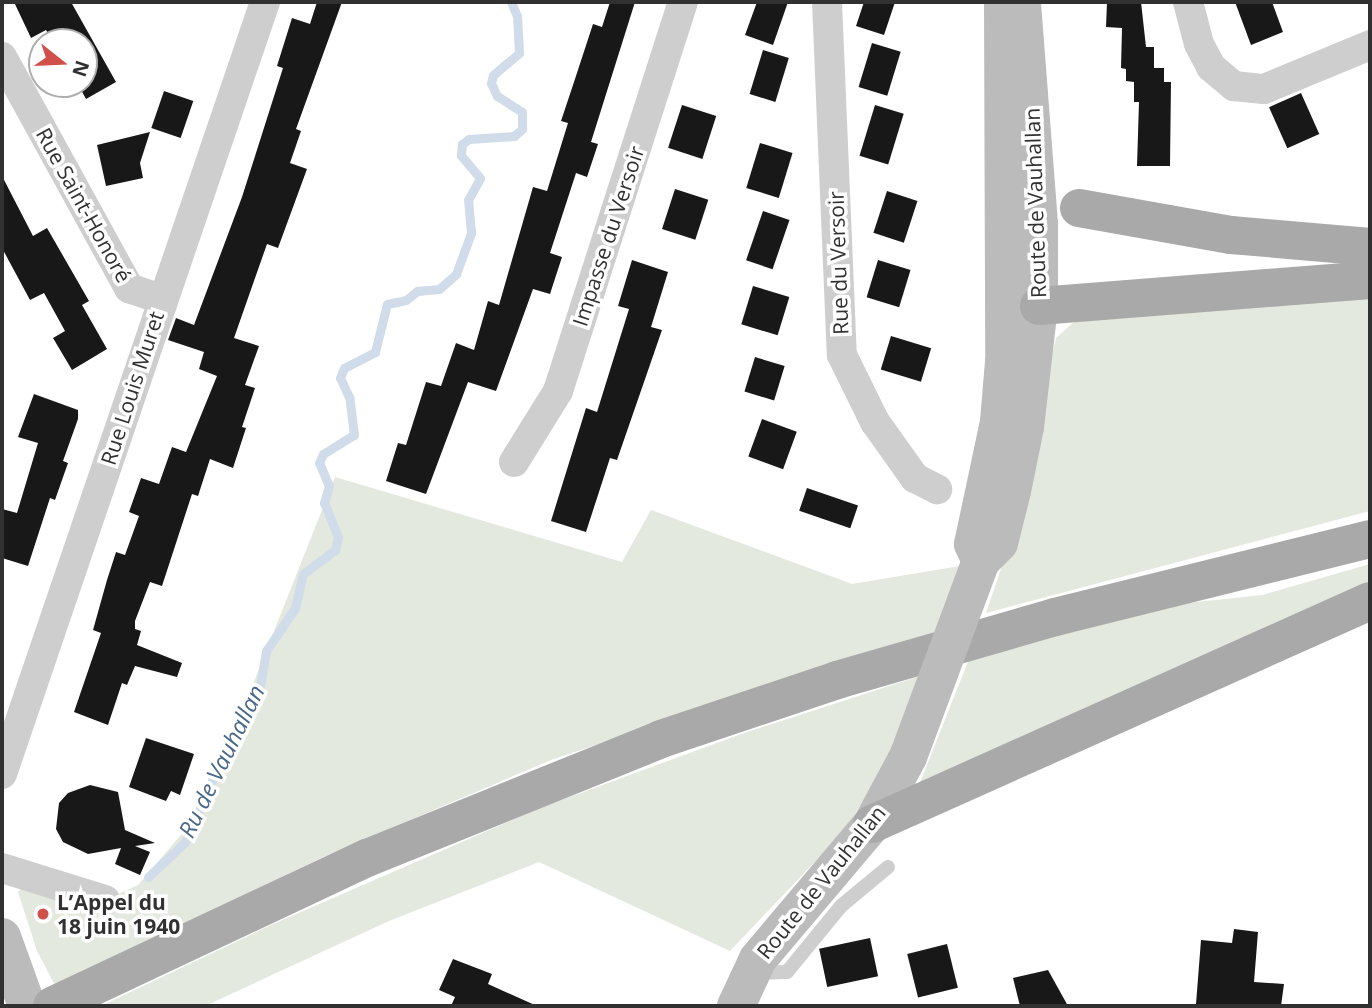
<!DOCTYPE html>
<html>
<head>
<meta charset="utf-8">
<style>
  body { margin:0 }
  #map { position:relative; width:1372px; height:1008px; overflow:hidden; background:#fff; font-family:"Open Sans",sans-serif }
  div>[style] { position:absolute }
  .green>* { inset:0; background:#e3e9de }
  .stream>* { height:9px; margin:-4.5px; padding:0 4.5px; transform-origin:4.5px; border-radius:4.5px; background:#d0dce9 }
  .building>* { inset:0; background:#181818; transform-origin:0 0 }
  .lane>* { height:14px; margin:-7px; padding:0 7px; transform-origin:7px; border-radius:7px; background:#cecece }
  .street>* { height:30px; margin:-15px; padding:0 15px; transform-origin:15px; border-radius:15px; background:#cecece }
  .secondary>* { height:38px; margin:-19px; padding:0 19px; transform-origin:19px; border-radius:19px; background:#bbb }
  .primary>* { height:38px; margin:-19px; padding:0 19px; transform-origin:19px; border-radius:19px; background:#a9a9a9 }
  .secondary-bridge>* { height:38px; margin:-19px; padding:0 19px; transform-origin:19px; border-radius:19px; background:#bbb }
  .dots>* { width:19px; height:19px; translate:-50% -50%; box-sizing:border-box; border:4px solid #fff; border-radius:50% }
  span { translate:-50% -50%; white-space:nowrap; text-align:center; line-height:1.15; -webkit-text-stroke:7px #fff; paint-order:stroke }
  .street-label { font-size:21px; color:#313131 }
  .poi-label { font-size:21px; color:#313131; font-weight:700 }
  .left { translate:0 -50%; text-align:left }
  .water-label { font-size:23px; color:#48688a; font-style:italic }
  .frame { position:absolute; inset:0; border:4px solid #313131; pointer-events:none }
  .north { position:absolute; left:28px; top:28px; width:70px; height:70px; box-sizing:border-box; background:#fff; border:2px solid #adadad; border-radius:50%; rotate:108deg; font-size:19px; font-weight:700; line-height:28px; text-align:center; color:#313131 }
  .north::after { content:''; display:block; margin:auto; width:24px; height:32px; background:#d1504a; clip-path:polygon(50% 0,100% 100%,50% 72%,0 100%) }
</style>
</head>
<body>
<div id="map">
  <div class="green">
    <div style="clip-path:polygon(1370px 290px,1370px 511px,986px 613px,1006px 554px,1056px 338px,1075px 321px)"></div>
    <div style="clip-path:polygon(335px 477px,622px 562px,651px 510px,852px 584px,960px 566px,937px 631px,551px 760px,321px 858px,121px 955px,58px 991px,37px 951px,18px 892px,21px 888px,105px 900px,138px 885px,204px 808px)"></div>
    <div style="clip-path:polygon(1370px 564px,1370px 592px,917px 790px,971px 654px,1178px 604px,1262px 595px)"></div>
    <div style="clip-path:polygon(923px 675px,892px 751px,847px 828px,730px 951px,539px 862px,389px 921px,205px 1006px,101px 1006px,271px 925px,540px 808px,744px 733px)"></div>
  </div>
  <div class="stream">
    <div style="left:148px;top:877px;width:51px;rotate:-43.4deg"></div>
    <div style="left:185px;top:842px;width:117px;rotate:-66.3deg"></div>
    <div style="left:232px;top:735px;width:51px;rotate:-57.9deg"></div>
    <div style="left:259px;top:692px;width:42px;rotate:-80.3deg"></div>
    <div style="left:266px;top:651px;width:52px;rotate:-56deg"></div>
    <div style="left:295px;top:608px;width:35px;rotate:-77deg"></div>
    <div style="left:303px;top:574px;width:40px;rotate:-37deg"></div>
    <div style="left:335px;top:550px;width:13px;rotate:-77deg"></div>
    <div style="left:338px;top:537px;width:37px;rotate:-112deg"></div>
    <div style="left:324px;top:503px;width:18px;rotate:-74deg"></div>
    <div style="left:329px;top:486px;width:25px;rotate:-113deg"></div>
    <div style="left:319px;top:463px;width:10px;rotate:-66deg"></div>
    <div style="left:323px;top:454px;width:36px;rotate:-32deg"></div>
    <div style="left:354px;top:435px;width:38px;rotate:-97deg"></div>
    <div style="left:349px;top:397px;width:21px;rotate:-115deg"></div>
    <div style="left:340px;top:378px;width:11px;rotate:-68deg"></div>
    <div style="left:344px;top:368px;width:35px;rotate:-27deg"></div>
    <div style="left:375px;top:352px;width:49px;rotate:-76deg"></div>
    <div style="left:387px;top:304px;width:19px;rotate:-12deg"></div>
    <div style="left:406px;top:300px;width:14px;rotate:-39deg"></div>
    <div style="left:417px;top:291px;width:22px;rotate:-5deg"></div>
    <div style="left:439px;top:289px;width:23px;rotate:-41deg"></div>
    <div style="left:456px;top:274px;width:44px;rotate:-69.9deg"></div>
    <div style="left:471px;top:233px;width:33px;rotate:-95deg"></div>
    <div style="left:468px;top:200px;width:25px;rotate:-61deg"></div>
    <div style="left:480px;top:178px;width:30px;rotate:-130deg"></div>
    <div style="left:461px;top:155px;width:11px;rotate:-85deg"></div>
    <div style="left:462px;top:144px;width:9px;rotate:-36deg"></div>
    <div style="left:469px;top:139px;width:45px;rotate:-3.8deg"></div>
    <div style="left:514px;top:136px;width:11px;rotate:-41deg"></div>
    <div style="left:522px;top:129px;width:17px;rotate:-90deg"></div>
    <div style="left:522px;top:112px;width:30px;rotate:-147deg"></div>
    <div style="left:497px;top:96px;width:14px;rotate:-115deg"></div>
    <div style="left:491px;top:83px;width:8px;rotate:-76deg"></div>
    <div style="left:493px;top:75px;width:34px;rotate:-40deg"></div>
    <div style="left:519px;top:53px;width:37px;rotate:-93deg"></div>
    <div style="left:517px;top:16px;width:15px;rotate:-113deg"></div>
  </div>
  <div class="building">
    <div style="clip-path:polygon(14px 2px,71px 2px,116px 82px,86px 99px,78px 84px,84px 84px,84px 42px,53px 42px,46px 30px,31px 38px)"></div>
    <div style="clip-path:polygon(317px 2px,342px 2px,296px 129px,301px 131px,290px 163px,307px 169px,278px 248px,267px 244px,234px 338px,259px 346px,245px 385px,255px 388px,242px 427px,246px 428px,233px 468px,210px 459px,198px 496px,192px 494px,162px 586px,150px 582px,135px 621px,135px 629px,141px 631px,137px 645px,182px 663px,177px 677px,135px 666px,127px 685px,122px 683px,108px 725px,74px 712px,101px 633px,93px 630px,107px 580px,116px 552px,125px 555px,139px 516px,129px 512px,141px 478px,159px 484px,172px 447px,186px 452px,217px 376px,199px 369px,204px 352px,168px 340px,176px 318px,194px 325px,242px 197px,283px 68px,277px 66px,292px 18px,310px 24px)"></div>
    <div style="clip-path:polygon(610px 2px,635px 2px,591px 142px,598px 144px,587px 177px,576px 173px,550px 253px,562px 257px,550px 294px,533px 289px,496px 391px,468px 382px,426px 494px,386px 481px,398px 443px,406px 445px,426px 382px,441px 386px,456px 343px,474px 350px,488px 301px,499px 305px,533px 187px,547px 191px,568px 123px,561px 121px,575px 79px,593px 24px,602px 27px)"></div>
    <div style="clip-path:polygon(757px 2px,788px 2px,773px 45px,745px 35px)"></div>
    <div style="clip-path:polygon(864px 2px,895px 2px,884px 35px,856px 26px)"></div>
    <div style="clip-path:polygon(1107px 2px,1141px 2px,1146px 47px,1154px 47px,1154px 68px,1164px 68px,1164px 82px,1171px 82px,1170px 166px,1137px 166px,1139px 102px,1134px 102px,1134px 82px,1126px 81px,1126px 69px,1121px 68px,1122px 28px,1106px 27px)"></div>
    <div style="clip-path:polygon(1235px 2px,1272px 2px,1283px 32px,1251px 45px)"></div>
    <div style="left:872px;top:43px;width:30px;height:46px;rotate:17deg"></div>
    <div style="left:763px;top:50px;width:27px;height:46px;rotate:17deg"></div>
    <div style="left:164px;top:91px;width:31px;height:39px;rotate:19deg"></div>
    <div style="left:1301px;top:93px;width:45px;height:35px;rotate:66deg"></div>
    <div style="left:682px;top:105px;width:36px;height:45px;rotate:18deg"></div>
    <div style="left:875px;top:105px;width:30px;height:53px;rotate:17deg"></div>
    <div style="clip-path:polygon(150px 132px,140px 163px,143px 178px,106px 186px,97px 145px)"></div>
    <div style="left:760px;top:143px;width:34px;height:47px;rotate:17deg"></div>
    <div style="clip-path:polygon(2px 176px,33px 236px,47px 228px,89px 301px,82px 305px,107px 349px,72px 370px,53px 338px,65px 331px,44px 293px,30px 300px,2px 248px)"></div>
    <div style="left:675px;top:189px;width:35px;height:42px;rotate:18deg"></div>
    <div style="left:887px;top:191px;width:32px;height:44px;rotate:18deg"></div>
    <div style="left:763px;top:211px;width:28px;height:52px;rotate:19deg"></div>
    <div style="clip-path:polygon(632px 260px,668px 272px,651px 327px,662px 330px,617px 460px,610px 458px,586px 532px,551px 521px,586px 408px,597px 412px,629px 309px,618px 306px)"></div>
    <div style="left:878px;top:260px;width:34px;height:39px;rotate:17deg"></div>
    <div style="left:753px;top:286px;width:38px;height:40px;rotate:17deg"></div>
    <div style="left:891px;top:336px;width:42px;height:35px;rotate:17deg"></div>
    <div style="left:755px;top:357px;width:31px;height:36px;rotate:17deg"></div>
    <div style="clip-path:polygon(34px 394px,78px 410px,78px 419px,63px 461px,68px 463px,55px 500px,50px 498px,28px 566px,2px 558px,2px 509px,17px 513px,38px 443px,18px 437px)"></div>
    <div style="left:762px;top:419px;width:37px;height:40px;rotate:20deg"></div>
    <div style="left:807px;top:488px;width:54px;height:24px;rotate:19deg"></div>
    <div style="clip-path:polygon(146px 738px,194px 754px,180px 795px,171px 791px,166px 801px,129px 787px)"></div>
    <div style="clip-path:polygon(90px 785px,118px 792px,125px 830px,155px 843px,135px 846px,150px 852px,140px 875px,115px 864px,121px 848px,88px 854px,63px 842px,56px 829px,59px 803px,68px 793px)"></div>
    <div style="clip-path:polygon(1234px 929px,1258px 932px,1254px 982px,1284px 984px,1281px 1006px,1196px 1004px,1201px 940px,1232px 943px)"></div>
    <div style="left:870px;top:938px;width:39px;height:52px;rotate:78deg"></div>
    <div style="left:947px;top:944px;width:45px;height:41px;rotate:76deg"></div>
    <div style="clip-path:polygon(453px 959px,492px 974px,488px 984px,537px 1006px,451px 1006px,455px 997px,439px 990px)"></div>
    <div style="clip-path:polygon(1048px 970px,1068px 1006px,1020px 1006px,1013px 978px)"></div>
  </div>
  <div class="lane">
    <div style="left:755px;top:973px;width:32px;rotate:-2deg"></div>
    <div style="left:787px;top:972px;width:85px;rotate:-50.7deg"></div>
    <div style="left:841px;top:906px;width:61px;rotate:-39.7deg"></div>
  </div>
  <div class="street">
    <div style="left:827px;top:2px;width:353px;rotate:87.6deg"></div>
    <div style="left:842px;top:355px;width:75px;rotate:63.8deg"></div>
    <div style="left:875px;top:422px;width:69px;rotate:54.5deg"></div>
    <div style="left:915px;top:478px;width:25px;rotate:27deg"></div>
    <div style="left:1188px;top:2px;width:43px;rotate:75.3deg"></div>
    <div style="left:1199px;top:44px;width:26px;rotate:62deg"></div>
    <div style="left:1211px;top:67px;width:30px;rotate:40deg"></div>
    <div style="left:1234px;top:86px;width:30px;rotate:6deg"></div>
    <div style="left:1264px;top:89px;width:115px;rotate:-22.5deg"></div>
    <div style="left:2px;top:57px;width:264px;rotate:61.2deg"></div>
    <div style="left:129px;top:288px;width:34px;rotate:19deg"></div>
    <div style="left:514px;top:462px;width:84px;rotate:-58.2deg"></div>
    <div style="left:558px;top:391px;width:409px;rotate:-72.2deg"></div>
    <div style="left:2px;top:774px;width:816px;rotate:-71.19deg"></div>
    <div style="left:2px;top:868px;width:108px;rotate:17.3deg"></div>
  </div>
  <div class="secondary">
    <div style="left:1003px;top:2px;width:360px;rotate:89.8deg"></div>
    <div style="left:1004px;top:362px;width:60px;rotate:94.8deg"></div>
    <div style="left:999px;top:422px;width:125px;rotate:102deg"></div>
    <div style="left:973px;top:544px;width:19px;rotate:65deg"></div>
    <div style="left:981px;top:561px;width:25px;rotate:-45deg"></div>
    <div style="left:999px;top:543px;width:54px;rotate:-76deg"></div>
    <div style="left:1012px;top:491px;width:65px;rotate:-78.5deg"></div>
    <div style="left:1025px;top:427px;width:122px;rotate:-83.4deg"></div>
    <div style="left:1039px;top:306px;width:82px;rotate:-90deg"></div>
    <div style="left:1039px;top:224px;width:223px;rotate:-94.4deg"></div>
    <div style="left:2px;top:937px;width:73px;rotate:70.1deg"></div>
    <div style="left:736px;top:1006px;width:52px;rotate:-64.9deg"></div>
    <div style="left:758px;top:959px;width:177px;rotate:-49.8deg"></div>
    <div style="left:872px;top:824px;width:76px;rotate:-61.8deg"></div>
  </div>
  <div class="primary">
    <div style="left:1079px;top:208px;width:154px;rotate:10.1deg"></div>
    <div style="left:1231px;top:235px;width:140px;rotate:4.9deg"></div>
    <div style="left:1039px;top:306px;width:332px;rotate:-4.5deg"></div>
    <div style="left:872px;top:824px;width:546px;rotate:-24.12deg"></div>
    <div style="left:52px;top:1006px;width:348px;rotate:-25.2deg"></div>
    <div style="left:367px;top:858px;width:317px;rotate:-22deg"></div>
    <div style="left:661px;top:739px;width:186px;rotate:-18.5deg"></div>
    <div style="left:837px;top:680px;width:227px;rotate:-16.1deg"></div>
    <div style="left:1055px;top:617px;width:325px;rotate:-13.9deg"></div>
  </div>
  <div class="secondary-bridge">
    <div style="left:908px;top:757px;width:209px;rotate:-69.6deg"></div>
  </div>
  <div class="dots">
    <div style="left:43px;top:914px;background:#d1504a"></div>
  </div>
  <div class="street-label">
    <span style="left:1035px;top:203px;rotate:-92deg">Route de Vauhallan</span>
    <span style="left:84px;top:205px;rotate:61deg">Rue Saint-Honoré</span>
    <span style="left:608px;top:236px;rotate:-72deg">Impasse du Versoir</span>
    <span style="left:838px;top:263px;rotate:-92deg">Rue du Versoir</span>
    <span style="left:132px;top:388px;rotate:-72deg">Rue Louis Muret</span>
    <span style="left:821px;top:882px;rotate:-51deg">Route de Vauhallan</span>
  </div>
  <div class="poi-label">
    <span class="left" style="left:57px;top:914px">L’Appel du<br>18 juin 1940</span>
  </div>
  <div class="water-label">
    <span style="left:221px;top:761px;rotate:-64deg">Ru de Vauhallan</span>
  </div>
  <div class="frame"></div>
  <div class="north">N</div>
</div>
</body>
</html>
